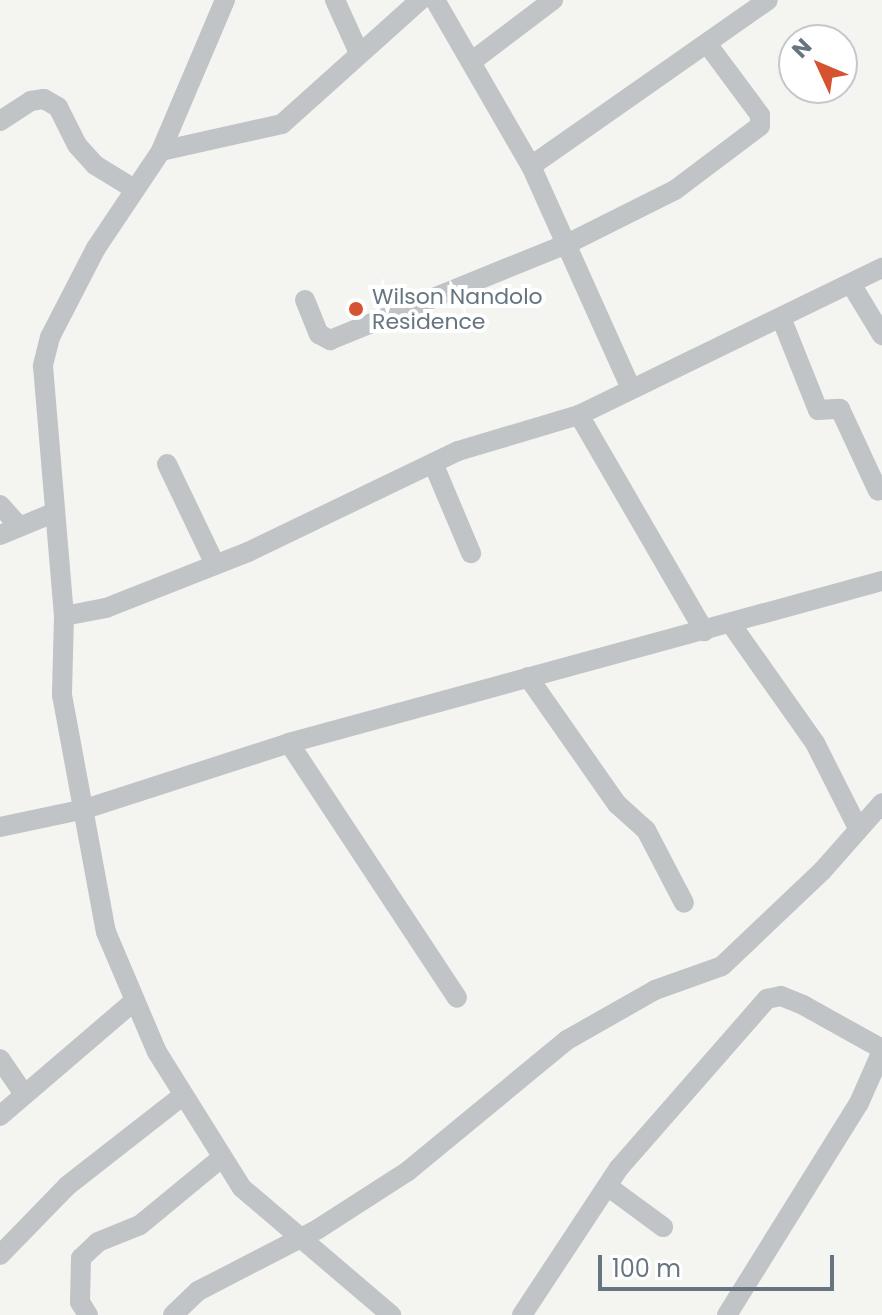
<!DOCTYPE html>
<html>
<head>
<meta charset="utf-8">
<style>
  body { margin:0 }
  #map { position:relative; width:882px; height:1315px; overflow:hidden; background:#f4f4f1; font-family:Poppins,sans-serif }
  div>[style] { position:absolute }
  .minor>* { height:20px; margin:-10px; padding:0 10px; transform-origin:10px; border-radius:10px; background:#c0c4c7 }
  .dots>* { width:22px; height:22px; translate:-50% -50%; box-sizing:border-box; border:4px solid #fff; border-radius:50% }
  span { translate:-50% -50%; white-space:nowrap; text-align:center; line-height:1.15; -webkit-text-stroke:8px #fff; paint-order:stroke }
  .poi-label { font-size:22px; color:#667580 }
  .left { translate:0 -50%; text-align:left }
  .north { position:absolute; left:778px; top:24px; width:80px; height:80px; box-sizing:border-box; background:#fff; border:2px solid #c2c8cc; border-radius:50%; rotate:314deg; font-size:22px; font-weight:700; line-height:32px; text-align:center; color:#667580 }
  .north::after { content:''; display:block; margin:auto; width:28px; height:36px; background:#d55330; clip-path:polygon(50% 0,100% 100%,50% 72%,0 100%) }
  .scale { position:absolute; left:598px; top:1255px; width:236px; height:36px; box-sizing:border-box; border:4px solid #667580; border-top:0; padding-left:10px; font-size:24px; line-height:28px; white-space:nowrap; color:#667580; -webkit-text-stroke:6px #fff; paint-order:stroke }
</style>
</head>
<body>
<div id="map">
  <div class="minor">
    <div style="left:225px;top:0;width:164px;rotate:113deg"></div>
    <div style="left:161px;top:151px;width:117px;rotate:123.8deg"></div>
    <div style="left:96px;top:248px;width:100px;rotate:117.3deg"></div>
    <div style="left:50px;top:337px;width:30px;rotate:104deg"></div>
    <div style="left:43px;top:366px;width:251px;rotate:85.2deg"></div>
    <div style="left:64px;top:616px;width:79px;rotate:91.5deg"></div>
    <div style="left:62px;top:695px;width:241px;rotate:79.5deg"></div>
    <div style="left:106px;top:932px;width:130px;rotate:67deg"></div>
    <div style="left:157px;top:1052px;width:160px;rotate:58deg"></div>
    <div style="left:242px;top:1188px;width:196px;rotate:40.4deg"></div>
    <div style="left:335px;top:0;width:58px;rotate:65.6deg"></div>
    <div style="left:435px;top:0;width:192px;rotate:60deg"></div>
    <div style="left:531px;top:166px;width:241px;rotate:65.8deg"></div>
    <div style="left:471px;top:62px;width:103px;rotate:-37.1deg"></div>
    <div style="left:0;top:121px;width:37px;rotate:-33deg"></div>
    <div style="left:31px;top:101px;width:13px;rotate:-9deg"></div>
    <div style="left:44px;top:99px;width:16px;rotate:30deg"></div>
    <div style="left:58px;top:107px;width:42px;rotate:63.4deg"></div>
    <div style="left:77px;top:145px;width:27px;rotate:48deg"></div>
    <div style="left:95px;top:165px;width:46px;rotate:31.6deg"></div>
    <div style="left:161px;top:151px;width:124px;rotate:-12.6deg"></div>
    <div style="left:282px;top:124px;width:186px;rotate:-41.9deg"></div>
    <div style="left:531px;top:166px;width:289px;rotate:-35deg"></div>
    <div style="left:851px;top:284px;width:60px;rotate:58.7deg"></div>
    <div style="left:305px;top:300px;width:37px;rotate:68deg"></div>
    <div style="left:319px;top:334px;width:13px;rotate:29deg"></div>
    <div style="left:330px;top:340px;width:258px;rotate:-22.1deg"></div>
    <div style="left:569px;top:243px;width:119px;rotate:-26.6deg"></div>
    <div style="left:675px;top:190px;width:106px;rotate:-37deg"></div>
    <div style="left:760px;top:126px;width:11px;rotate:-90deg"></div>
    <div style="left:760px;top:115px;width:87px;rotate:-126.6deg"></div>
    <div style="left:782px;top:320px;width:97px;rotate:68.2deg"></div>
    <div style="left:818px;top:410px;width:22px;rotate:-3deg"></div>
    <div style="left:840px;top:409px;width:90px;rotate:65.1deg"></div>
    <div style="left:579px;top:415px;width:250px;rotate:59.9deg"></div>
    <div style="left:433px;top:463px;width:98px;rotate:67.1deg"></div>
    <div style="left:167px;top:464px;width:111px;rotate:64.4deg"></div>
    <div style="left:0;top:505px;width:25px;rotate:48deg"></div>
    <div style="left:0;top:535px;width:57px;rotate:-22.5deg"></div>
    <div style="left:64px;top:616px;width:43px;rotate:-10.8deg"></div>
    <div style="left:106px;top:608px;width:153px;rotate:-21.5deg"></div>
    <div style="left:248px;top:552px;width:233px;rotate:-25.7deg"></div>
    <div style="left:458px;top:451px;width:126px;rotate:-16.6deg"></div>
    <div style="left:579px;top:415px;width:337px;rotate:-25.9deg"></div>
    <div style="left:731px;top:624px;width:146px;rotate:54.8deg"></div>
    <div style="left:815px;top:743px;width:93px;rotate:63.2deg"></div>
    <div style="left:528px;top:677px;width:155px;rotate:55deg"></div>
    <div style="left:617px;top:804px;width:39px;rotate:42deg"></div>
    <div style="left:646px;top:830px;width:82px;rotate:62.5deg"></div>
    <div style="left:289px;top:743px;width:305px;rotate:56.6deg"></div>
    <div style="left:0;top:827px;width:87px;rotate:-12deg"></div>
    <div style="left:85px;top:809px;width:214px;rotate:-17.9deg"></div>
    <div style="left:289px;top:743px;width:615px;rotate:-15.28deg"></div>
    <div style="left:0;top:1059px;width:42px;rotate:55.6deg"></div>
    <div style="left:0;top:1116px;width:174px;rotate:-40.6deg"></div>
    <div style="left:610px;top:1188px;width:66px;rotate:36.3deg"></div>
    <div style="left:0;top:1255px;width:96px;rotate:-45.8deg"></div>
    <div style="left:67px;top:1186px;width:146px;rotate:-38deg"></div>
    <div style="left:88px;top:1315px;width:15px;rotate:-122deg"></div>
    <div style="left:80px;top:1302px;width:44px;rotate:-88.7deg"></div>
    <div style="left:81px;top:1258px;width:23px;rotate:-43deg"></div>
    <div style="left:98px;top:1242px;width:45px;rotate:-22deg"></div>
    <div style="left:140px;top:1225px;width:104px;rotate:-39.5deg"></div>
    <div style="left:173px;top:1315px;width:35px;rotate:-44deg"></div>
    <div style="left:198px;top:1291px;width:135px;rotate:-27.3deg"></div>
    <div style="left:318px;top:1229px;width:107px;rotate:-32.8deg"></div>
    <div style="left:408px;top:1171px;width:206px;rotate:-39.5deg"></div>
    <div style="left:567px;top:1040px;width:101px;rotate:-29.6deg"></div>
    <div style="left:655px;top:990px;width:71px;rotate:-19.7deg"></div>
    <div style="left:722px;top:966px;width:139px;rotate:-43.5deg"></div>
    <div style="left:823px;top:870px;width:89px;rotate:-48.6deg"></div>
    <div style="left:522px;top:1315px;width:176px;rotate:-56.6deg"></div>
    <div style="left:619px;top:1168px;width:225px;rotate:-48.8deg"></div>
    <div style="left:767px;top:999px;width:14px;rotate:-12deg"></div>
    <div style="left:781px;top:996px;width:24px;rotate:22deg"></div>
    <div style="left:803px;top:1005px;width:90px;rotate:29.1deg"></div>
    <div style="left:727px;top:1315px;width:250px;rotate:-58.1deg"></div>
    <div style="left:859px;top:1103px;width:57px;rotate:-66.1deg"></div>
  </div>
  <div class="dots">
    <div style="left:356px;top:309px;background:#d55330"></div>
  </div>
  <div class="poi-label">
    <span class="left" style="left:372px;top:309px">Wilson Nandolo<br>Residence</span>
  </div>
  <div class="north">N</div>
  <div class="scale">100 m</div>
</div>
</body>
</html>
